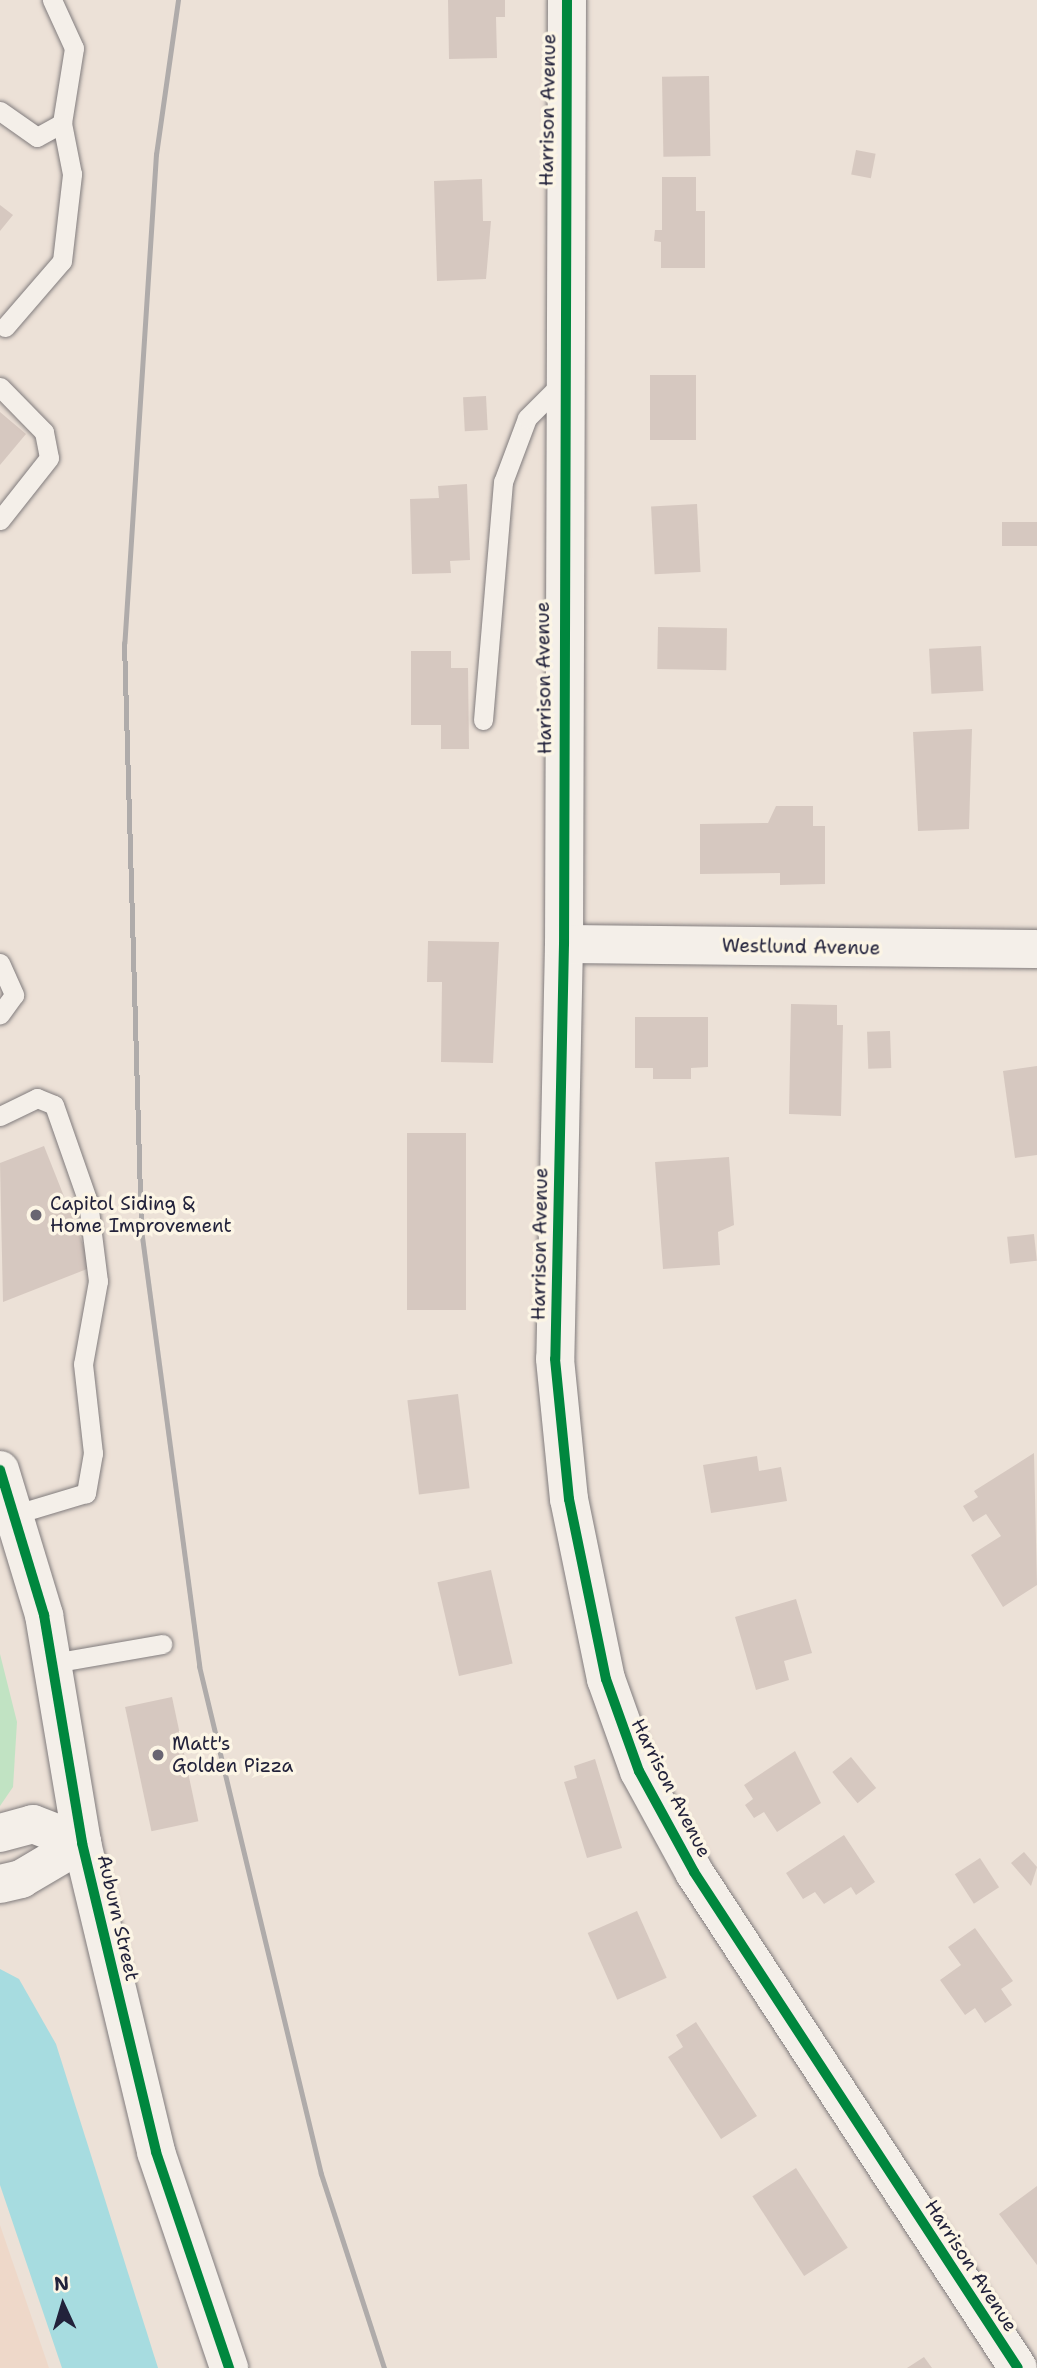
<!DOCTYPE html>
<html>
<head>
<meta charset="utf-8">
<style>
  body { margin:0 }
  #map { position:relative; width:1037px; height:2368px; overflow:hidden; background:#ece1d7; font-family:"Shantell Sans",sans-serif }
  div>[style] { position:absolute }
  .built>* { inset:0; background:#eed8c9 }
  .green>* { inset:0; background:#c1e3c3 }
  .water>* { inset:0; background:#a7dce0 }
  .building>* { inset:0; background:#d6c8c0; transform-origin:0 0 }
  .roads { filter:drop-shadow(0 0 2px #817c7d) drop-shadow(0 0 2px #817c7d) }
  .service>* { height:19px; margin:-9.5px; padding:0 9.5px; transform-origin:9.5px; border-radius:9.5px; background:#f4efe9 }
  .minor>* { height:38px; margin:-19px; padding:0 19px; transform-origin:19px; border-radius:19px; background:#f4efe9 }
  .tertiary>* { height:38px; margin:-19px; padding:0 19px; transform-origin:19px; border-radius:19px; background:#f4efe9 }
  .rail>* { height:5px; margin:-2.5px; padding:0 2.5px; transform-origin:2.5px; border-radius:2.5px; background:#afabaa }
  .cycleway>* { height:10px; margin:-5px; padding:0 5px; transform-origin:5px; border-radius:5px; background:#00873e }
  .dots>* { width:19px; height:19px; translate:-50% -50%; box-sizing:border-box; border:4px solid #fcf5e5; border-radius:50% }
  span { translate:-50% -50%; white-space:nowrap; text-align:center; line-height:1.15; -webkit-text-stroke:7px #fcf5e5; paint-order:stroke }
  .street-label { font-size:19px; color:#22223b }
  .poi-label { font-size:19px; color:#22223b }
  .left { translate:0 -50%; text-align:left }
  .north { position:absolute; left:28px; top:2270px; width:70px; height:70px; -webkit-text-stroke:5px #fcf5e5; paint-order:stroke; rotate:356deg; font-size:19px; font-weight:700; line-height:28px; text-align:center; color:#22223b }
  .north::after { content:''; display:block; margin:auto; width:24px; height:32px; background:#22223b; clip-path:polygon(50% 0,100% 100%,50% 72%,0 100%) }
</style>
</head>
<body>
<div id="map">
  <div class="built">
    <div style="clip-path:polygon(0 2225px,49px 2368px,0 2368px)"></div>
  </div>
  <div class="green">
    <div style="clip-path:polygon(0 1654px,17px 1722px,13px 1787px,0 1806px)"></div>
  </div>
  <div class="water">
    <div style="clip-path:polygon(0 1969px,19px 1979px,56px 2044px,158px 2368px,62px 2368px,0 2185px)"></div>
  </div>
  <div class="building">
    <div style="clip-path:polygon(448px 0,505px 0,505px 17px,496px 17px,497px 58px,449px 59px)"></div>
    <div style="left:709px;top:76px;width:80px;height:47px;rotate:89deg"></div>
    <div style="left:856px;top:150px;width:20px;height:25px;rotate:11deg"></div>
    <div style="clip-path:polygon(662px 177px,696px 177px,696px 211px,705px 211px,705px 268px,661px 268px,661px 242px,654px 241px,655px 230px,662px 230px)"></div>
    <div style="clip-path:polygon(482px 179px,483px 221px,491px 221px,486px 279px,437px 281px,434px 181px)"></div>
    <div style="clip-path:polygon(0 205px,13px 215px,0 231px)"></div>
    <div style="left:696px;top:375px;width:65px;height:46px;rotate:90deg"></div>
    <div style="left:486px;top:396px;width:34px;height:23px;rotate:87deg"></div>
    <div style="clip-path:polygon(0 412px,26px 434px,0 465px)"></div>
    <div style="clip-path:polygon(467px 484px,470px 560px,450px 561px,451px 573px,412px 574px,410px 499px,439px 498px,438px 486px)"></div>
    <div style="left:697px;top:504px;width:68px;height:46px;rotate:87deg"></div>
    <div style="left:1002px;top:522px;width:35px;height:24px"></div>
    <div style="left:658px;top:627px;width:69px;height:42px;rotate:1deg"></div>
    <div style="left:981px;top:646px;width:45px;height:52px;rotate:87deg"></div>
    <div style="clip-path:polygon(411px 651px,451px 651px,451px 668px,468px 668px,469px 749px,441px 749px,441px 725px,411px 725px)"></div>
    <div style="clip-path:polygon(972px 729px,969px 829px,918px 831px,913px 732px)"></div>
    <div style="clip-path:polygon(776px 806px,813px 806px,813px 826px,825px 826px,825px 884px,780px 885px,780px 873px,700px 874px,700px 824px,768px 823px)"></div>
    <div style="clip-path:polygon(428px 941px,499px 942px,493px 1063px,441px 1062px,442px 982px,427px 982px)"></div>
    <div style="clip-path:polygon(791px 1004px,837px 1005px,837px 1025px,843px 1025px,841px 1116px,789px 1114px)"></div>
    <div style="clip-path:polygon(635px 1017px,708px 1017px,708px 1067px,691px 1068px,691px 1079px,653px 1079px,653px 1068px,635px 1068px)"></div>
    <div style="left:890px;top:1031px;width:37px;height:23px;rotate:88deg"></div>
    <div style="clip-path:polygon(1037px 1066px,1037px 1155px,1015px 1158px,1003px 1071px)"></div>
    <div style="left:466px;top:1133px;width:177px;height:59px;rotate:90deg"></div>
    <div style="clip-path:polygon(44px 1146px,92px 1267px,3px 1302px,0 1163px)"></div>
    <div style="clip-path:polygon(729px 1157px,734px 1225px,718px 1232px,720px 1265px,663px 1269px,655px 1162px)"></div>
    <div style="left:1034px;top:1234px;width:27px;height:27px;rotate:84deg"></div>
    <div style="left:458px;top:1394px;width:95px;height:51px;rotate:83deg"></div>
    <div style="clip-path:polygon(1034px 1453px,1037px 1585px,1003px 1607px,971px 1555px,1001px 1536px,986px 1514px,973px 1522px,963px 1506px,978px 1497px,974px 1491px)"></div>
    <div style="clip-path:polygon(757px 1456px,759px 1471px,781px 1467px,787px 1501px,711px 1513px,703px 1465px)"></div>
    <div style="left:491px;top:1570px;width:96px;height:55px;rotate:77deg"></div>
    <div style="clip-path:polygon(796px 1599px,812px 1653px,784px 1661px,789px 1680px,756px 1690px,735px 1617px)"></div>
    <div style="left:172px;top:1697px;width:127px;height:48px;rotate:78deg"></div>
    <div style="clip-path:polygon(795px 1751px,821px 1803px,777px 1832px,764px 1812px,754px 1818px,745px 1805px,753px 1799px,744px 1785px)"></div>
    <div style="left:851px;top:1757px;width:40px;height:24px;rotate:51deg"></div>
    <div style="clip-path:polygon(595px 1759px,622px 1848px,587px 1858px,564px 1782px,577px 1778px,574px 1766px)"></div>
    <div style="clip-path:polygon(844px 1835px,875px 1882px,856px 1895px,851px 1887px,824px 1904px,815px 1892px,803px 1899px,786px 1873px)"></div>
    <div style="clip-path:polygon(1024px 1852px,1037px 1867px,1031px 1886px,1011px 1863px)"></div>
    <div style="left:980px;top:1858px;width:35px;height:30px;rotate:57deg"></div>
    <div style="left:637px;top:1911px;width:73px;height:54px;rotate:66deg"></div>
    <div style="clip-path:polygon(975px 1928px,1013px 1981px,1001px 1989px,1012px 2005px,985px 2023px,975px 2008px,965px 2015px,940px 1980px,961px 1965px,948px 1947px)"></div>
    <div style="clip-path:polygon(696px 2022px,757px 2116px,721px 2139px,668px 2057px,683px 2047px,676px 2035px)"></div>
    <div style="left:796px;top:2168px;width:95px;height:52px;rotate:57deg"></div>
    <div style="clip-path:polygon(1037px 2186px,1037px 2265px,999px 2214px)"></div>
    <div style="clip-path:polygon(924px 2357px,932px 2368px,907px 2368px)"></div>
  </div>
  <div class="roads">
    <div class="service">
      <div style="left:0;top:111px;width:45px;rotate:35.1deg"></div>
      <div style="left:37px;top:137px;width:29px;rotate:-29deg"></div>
      <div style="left:62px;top:123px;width:76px;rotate:-80.9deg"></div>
      <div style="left:74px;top:48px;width:53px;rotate:-114.6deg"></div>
      <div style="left:5px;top:327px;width:87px;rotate:-49.2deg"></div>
      <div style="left:62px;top:261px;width:88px;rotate:-83.4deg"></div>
      <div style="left:72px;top:174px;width:52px;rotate:-101.1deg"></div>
      <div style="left:0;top:387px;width:63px;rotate:45.6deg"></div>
      <div style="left:44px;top:432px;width:26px;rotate:79deg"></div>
      <div style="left:49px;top:458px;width:79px;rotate:128.3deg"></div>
      <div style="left:483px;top:720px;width:239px;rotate:-85.2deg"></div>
      <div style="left:503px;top:482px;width:68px;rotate:-69.4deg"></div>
      <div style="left:527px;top:418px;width:51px;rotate:-45deg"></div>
      <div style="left:0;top:963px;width:35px;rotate:66deg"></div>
      <div style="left:14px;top:995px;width:24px;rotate:126deg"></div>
      <div style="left:0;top:1116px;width:41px;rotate:-25.9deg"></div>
      <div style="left:37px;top:1098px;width:18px;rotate:22deg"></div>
      <div style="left:54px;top:1105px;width:103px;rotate:70.7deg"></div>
      <div style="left:88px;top:1202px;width:80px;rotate:82.8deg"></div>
      <div style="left:98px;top:1281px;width:84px;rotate:100.2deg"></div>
      <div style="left:83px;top:1364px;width:90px;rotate:83.6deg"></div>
      <div style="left:93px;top:1453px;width:41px;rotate:99.9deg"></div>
      <div style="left:86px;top:1493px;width:73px;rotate:163.3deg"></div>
      <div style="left:53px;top:1663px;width:111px;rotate:-9.9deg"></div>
    </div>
    <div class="minor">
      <div style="left:567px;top:0;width:944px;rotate:90.18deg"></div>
      <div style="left:564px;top:944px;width:415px;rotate:91.2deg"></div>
      <div style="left:555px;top:1359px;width:141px;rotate:84.3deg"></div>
      <div style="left:569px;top:1499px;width:184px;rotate:78.4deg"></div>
      <div style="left:606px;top:1679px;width:98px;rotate:70.3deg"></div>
      <div style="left:639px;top:1771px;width:115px;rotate:61.4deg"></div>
      <div style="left:694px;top:1872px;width:592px;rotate:56.85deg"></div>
      <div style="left:564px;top:944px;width:473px;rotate:0.6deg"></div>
    </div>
    <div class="tertiary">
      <div style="left:0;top:1470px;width:152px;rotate:73.1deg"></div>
      <div style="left:44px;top:1615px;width:231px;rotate:80.5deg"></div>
      <div style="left:82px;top:1843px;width:318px;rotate:76.5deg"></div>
      <div style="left:156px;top:2152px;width:228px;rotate:71.3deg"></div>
      <div style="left:0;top:1833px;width:34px;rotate:-15deg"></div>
      <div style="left:33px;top:1824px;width:53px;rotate:21.2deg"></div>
      <div style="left:0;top:1884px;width:22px;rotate:-13deg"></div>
      <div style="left:21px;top:1879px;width:71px;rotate:-30.5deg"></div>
    </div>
  </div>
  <div class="rail">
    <div style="left:178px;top:0;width:156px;rotate:98.1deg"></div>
    <div style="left:156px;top:154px;width:490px;rotate:93.7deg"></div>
    <div style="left:124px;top:643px;width:586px;rotate:88.34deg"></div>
    <div style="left:141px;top:1229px;width:441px;rotate:82.4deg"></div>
    <div style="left:199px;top:1666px;width:522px;rotate:76.5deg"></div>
    <div style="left:321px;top:2174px;width:204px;rotate:72deg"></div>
  </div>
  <div class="cycleway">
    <div style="left:567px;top:0;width:944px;rotate:90.18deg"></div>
    <div style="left:564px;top:944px;width:415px;rotate:91.2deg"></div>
    <div style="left:555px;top:1359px;width:141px;rotate:84.3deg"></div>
    <div style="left:569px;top:1499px;width:184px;rotate:78.4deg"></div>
    <div style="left:606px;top:1679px;width:98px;rotate:70.3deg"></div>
    <div style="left:639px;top:1771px;width:115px;rotate:61.4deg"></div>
    <div style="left:694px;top:1872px;width:592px;rotate:56.85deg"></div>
    <div style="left:0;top:1470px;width:152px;rotate:73.1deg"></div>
    <div style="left:44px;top:1615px;width:231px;rotate:80.5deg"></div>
    <div style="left:82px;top:1843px;width:318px;rotate:76.5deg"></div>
    <div style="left:156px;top:2152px;width:228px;rotate:71.3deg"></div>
  </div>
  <div class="dots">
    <div style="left:36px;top:1215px;background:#696572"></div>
    <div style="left:158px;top:1755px;background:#696572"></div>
  </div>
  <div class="street-label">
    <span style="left:548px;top:110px;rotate:-89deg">Harrison Avenue</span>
    <span style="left:544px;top:678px;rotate:-91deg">Harrison Avenue</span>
    <span style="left:801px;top:947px;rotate:1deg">Westlund Avenue</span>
    <span style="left:540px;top:1244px;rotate:-89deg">Harrison Avenue</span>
    <span style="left:671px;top:1788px;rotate:63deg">Harrison Avenue</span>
    <span style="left:118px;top:1918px;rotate:77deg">Auburn Street</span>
    <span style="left:971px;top:2266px;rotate:57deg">Harrison Avenue</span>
  </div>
  <div class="poi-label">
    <span class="left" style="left:50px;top:1215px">Capitol Siding &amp;<br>Home Improvement</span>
    <span class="left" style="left:172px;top:1755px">Matt's<br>Golden Pizza</span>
  </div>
  <div class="north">N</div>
</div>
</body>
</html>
